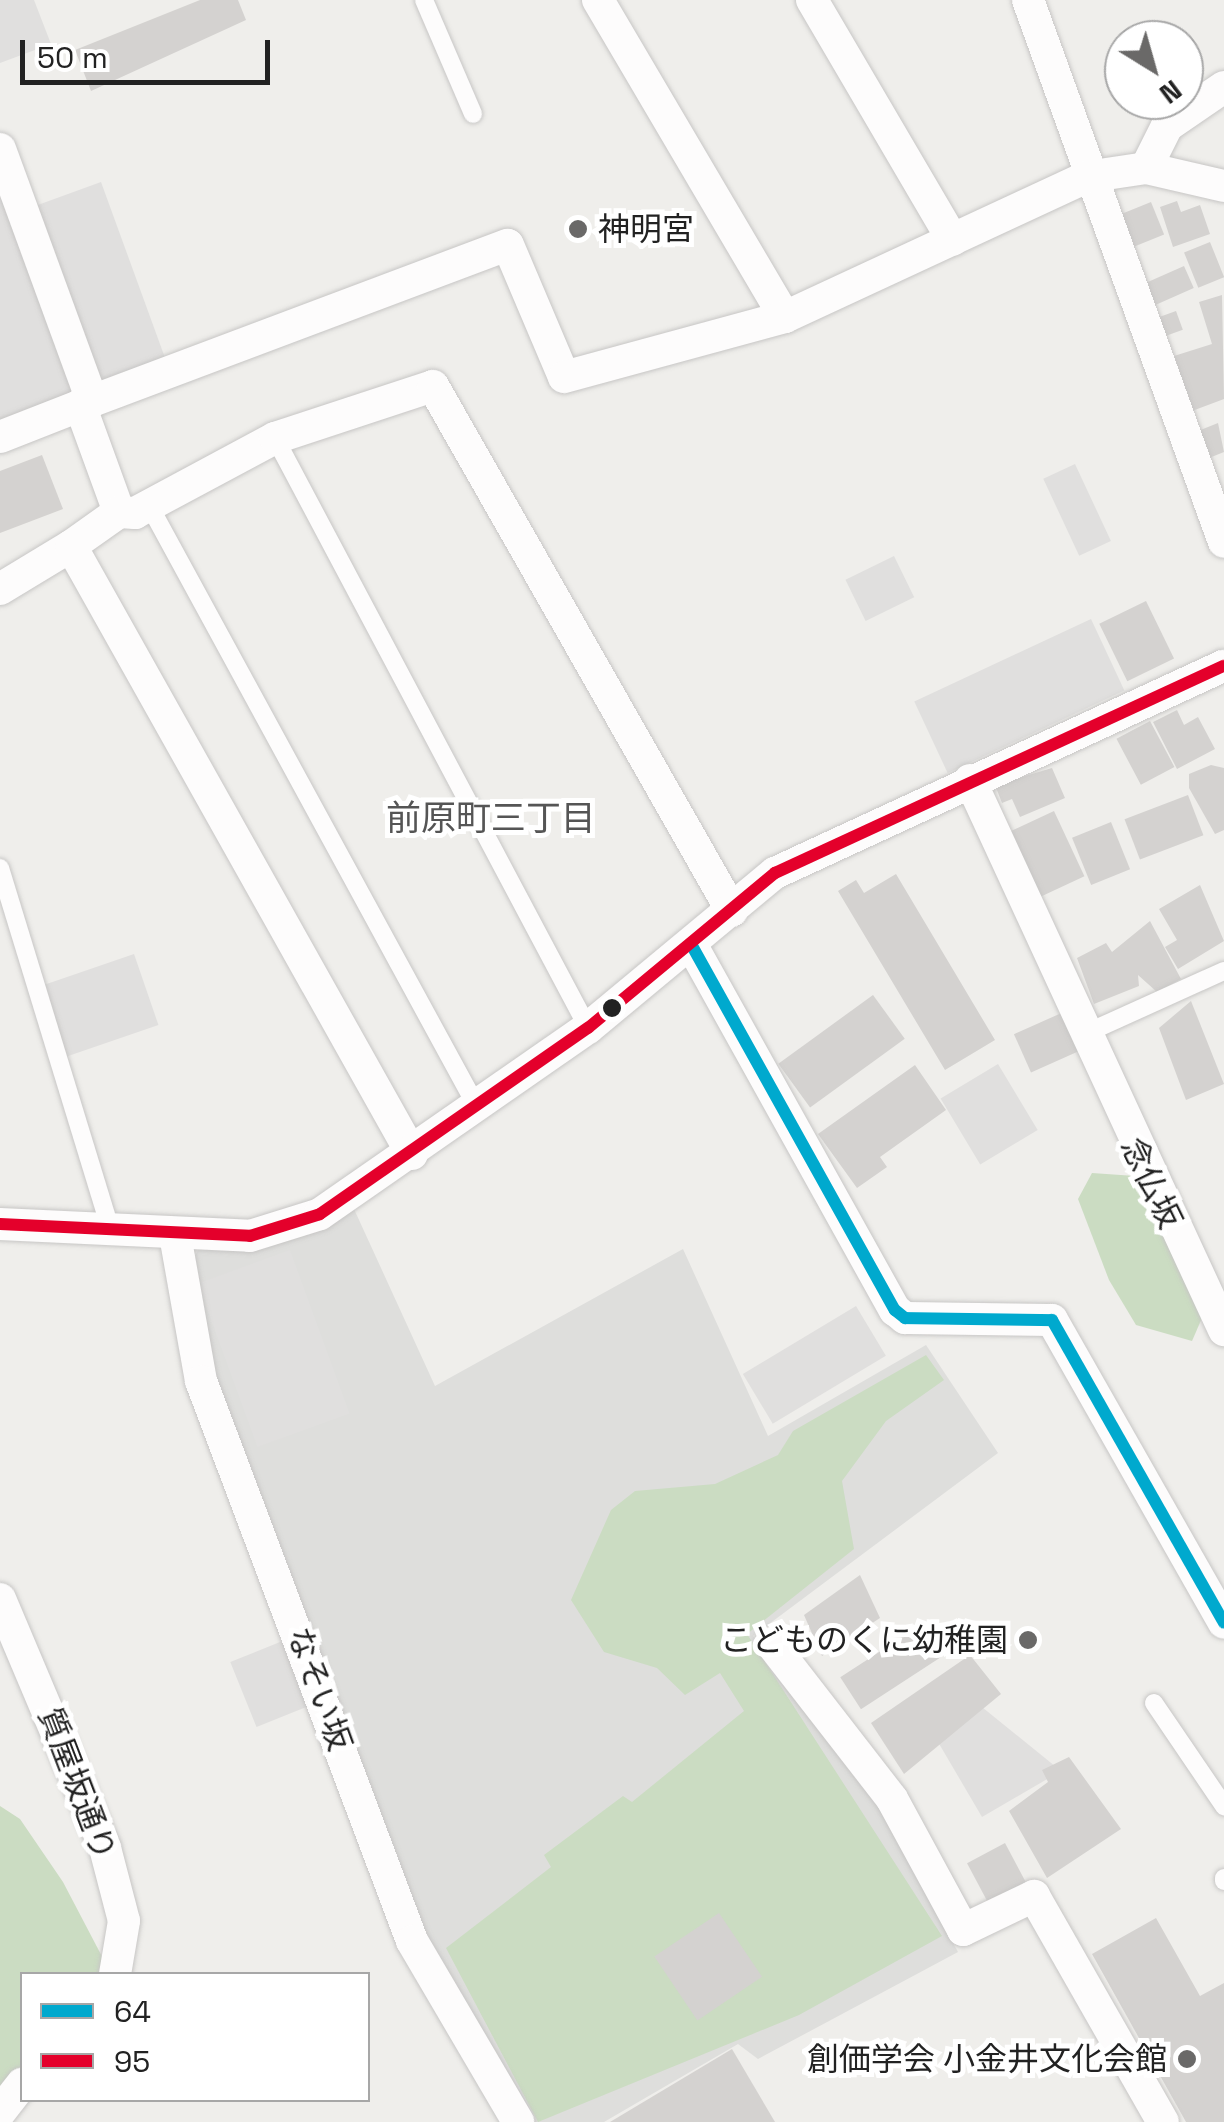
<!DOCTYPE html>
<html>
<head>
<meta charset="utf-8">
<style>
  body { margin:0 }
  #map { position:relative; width:1224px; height:2122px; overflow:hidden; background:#efeeeb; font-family:"Space Grotesk","Noto Sans JP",sans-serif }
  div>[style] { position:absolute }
  .religious>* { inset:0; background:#dededc }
  .forest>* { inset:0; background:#cbdcc2 }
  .parking>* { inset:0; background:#e0dfde; transform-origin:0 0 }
  .building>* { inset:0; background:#d4d2d0; transform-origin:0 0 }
  .roads { filter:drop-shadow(0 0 2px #c7c6c5) drop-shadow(0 0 2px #c7c6c5) }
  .service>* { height:18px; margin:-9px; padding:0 9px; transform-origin:9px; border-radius:9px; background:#fdfcfc }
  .minor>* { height:32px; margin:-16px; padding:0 16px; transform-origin:16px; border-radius:16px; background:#fdfcfc }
  .bus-1>* { height:12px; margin:-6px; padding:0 6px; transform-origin:6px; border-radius:6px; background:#00a9ce }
  .bus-2>* { height:12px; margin:-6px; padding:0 6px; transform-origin:6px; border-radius:6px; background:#e4002b }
  .dots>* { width:28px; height:28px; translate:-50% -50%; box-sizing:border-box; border:5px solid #fff; border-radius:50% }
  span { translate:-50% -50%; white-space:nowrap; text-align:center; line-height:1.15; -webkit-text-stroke:10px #fff; paint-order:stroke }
  .poi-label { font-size:32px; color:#222 }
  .left { translate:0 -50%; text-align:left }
  .right { translate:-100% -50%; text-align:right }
  .street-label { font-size:32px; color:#222 }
  .neighbourhood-label { font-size:35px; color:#555 }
  .legend { position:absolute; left:20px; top:1972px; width:350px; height:130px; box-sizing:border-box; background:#fff; border:2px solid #a7a7a7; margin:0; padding:12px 18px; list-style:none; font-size:30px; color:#222 }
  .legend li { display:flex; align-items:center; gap:20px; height:50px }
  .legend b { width:50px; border:2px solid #a7a7a7 }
  .north { position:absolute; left:1104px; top:20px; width:100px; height:100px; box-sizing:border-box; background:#fff; border:2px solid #a7a7a7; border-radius:50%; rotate:143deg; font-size:28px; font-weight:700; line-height:40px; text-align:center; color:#222 }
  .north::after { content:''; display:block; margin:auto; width:35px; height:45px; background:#6a6968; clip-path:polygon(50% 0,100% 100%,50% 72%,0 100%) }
  .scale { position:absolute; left:20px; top:40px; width:250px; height:45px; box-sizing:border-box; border:5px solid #222; border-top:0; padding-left:12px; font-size:30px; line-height:35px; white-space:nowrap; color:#222; -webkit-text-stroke:8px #fff; paint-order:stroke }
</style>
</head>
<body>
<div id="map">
  <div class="religious">
    <div style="clip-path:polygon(354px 1209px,435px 1386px,683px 1249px,768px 1436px,926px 1345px,998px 1453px,753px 1636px,865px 1779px,958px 1952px,758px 2059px,738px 2044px,604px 2122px,532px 2122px,403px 1902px,220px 1394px,192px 1262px,200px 1246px)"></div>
  </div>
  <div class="forest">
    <div style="clip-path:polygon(1092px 1173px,1135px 1176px,1202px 1318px,1192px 1341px,1136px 1325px,1109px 1280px,1078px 1199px)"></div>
    <div style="clip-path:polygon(926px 1355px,944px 1380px,886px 1421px,842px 1481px,854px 1549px,747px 1634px,942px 1936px,799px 2015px,538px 2122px,446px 1948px,551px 1867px,544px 1855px,623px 1796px,632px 1802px,744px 1711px,720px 1673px,685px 1695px,657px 1668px,604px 1652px,571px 1600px,611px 1510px,635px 1491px,715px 1484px,778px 1455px,793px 1431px)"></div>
    <div style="clip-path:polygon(0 1806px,20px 1819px,63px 1882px,107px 1966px,102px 1974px,22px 1974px,22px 2072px,0 2095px)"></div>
  </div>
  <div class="parking">
    <div style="clip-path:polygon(0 0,34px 0,51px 44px,0 63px)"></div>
    <div style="left:101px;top:182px;width:187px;height:71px;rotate:70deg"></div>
    <div style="clip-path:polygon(0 187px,74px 392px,0 422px)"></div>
    <div style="left:1075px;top:464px;width:85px;height:35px;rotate:65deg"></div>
    <div style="left:894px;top:556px;width:46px;height:54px;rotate:64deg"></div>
    <div style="left:1091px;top:619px;width:79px;height:195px;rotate:65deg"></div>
    <div style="left:134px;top:954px;width:75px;height:97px;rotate:71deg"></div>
    <div style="left:998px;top:1064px;width:77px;height:67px;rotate:59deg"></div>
    <div style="left:290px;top:1250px;width:174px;height:98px;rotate:70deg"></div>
    <div style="left:856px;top:1306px;width:58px;height:132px;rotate:59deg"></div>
    <div style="left:285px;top:1640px;width:70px;height:59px;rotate:68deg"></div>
    <div style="clip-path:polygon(977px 1703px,1061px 1771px,982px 1817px,931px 1730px)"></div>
  </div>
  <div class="building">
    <div style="clip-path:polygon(200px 0,238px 0,246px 20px,91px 91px,75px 50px)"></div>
    <div style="clip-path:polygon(1177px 201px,1181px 212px,1200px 205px,1210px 234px,1173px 247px,1160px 207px)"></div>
    <div style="left:1151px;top:202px;width:35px;height:38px;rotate:68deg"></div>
    <div style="left:1210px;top:242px;width:38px;height:28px;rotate:68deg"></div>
    <div style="left:1184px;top:266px;width:24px;height:47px;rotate:66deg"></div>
    <div style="clip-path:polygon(1222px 295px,1224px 399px,1192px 411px,1174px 356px,1212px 344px,1199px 302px)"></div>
    <div style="left:1176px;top:311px;width:20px;height:28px;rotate:70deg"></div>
    <div style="clip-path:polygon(1218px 423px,1224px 452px,1204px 460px,1193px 433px)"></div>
    <div style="clip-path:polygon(42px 455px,63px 509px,0 533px,0 471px)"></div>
    <div style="left:1146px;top:601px;width:64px;height:52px;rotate:64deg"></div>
    <div style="clip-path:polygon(1177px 710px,1184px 725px,1198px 717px,1215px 749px,1177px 769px,1153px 722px)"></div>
    <div style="left:1150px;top:721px;width:52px;height:38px;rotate:62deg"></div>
    <div style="clip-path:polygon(1211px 765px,1224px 768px,1224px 830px,1215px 834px,1189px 788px,1189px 774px)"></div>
    <div style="clip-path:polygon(1052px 768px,1065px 798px,1020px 817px,1012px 799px,1002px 803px,995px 785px)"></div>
    <div style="left:1188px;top:795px;width:43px;height:68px;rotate:69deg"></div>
    <div style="left:1054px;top:811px;width:72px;height:52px;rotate:65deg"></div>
    <div style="left:1111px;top:822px;width:51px;height:42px;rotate:68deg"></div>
    <div style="clip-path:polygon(896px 874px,995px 1040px,945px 1070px,838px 891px,856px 880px,864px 893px)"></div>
    <div style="clip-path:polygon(1200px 885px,1224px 941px,1178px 969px,1165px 947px,1177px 940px,1159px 909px)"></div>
    <div style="clip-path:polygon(1150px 921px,1181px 979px,1157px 992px,1138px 975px,1139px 986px,1094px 1004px,1077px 958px,1106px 943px,1112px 952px)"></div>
    <div style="left:873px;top:995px;width:54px;height:117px;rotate:54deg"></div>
    <div style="clip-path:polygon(1191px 1001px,1224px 1084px,1186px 1100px,1159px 1028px)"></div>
    <div style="left:1066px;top:1011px;width:42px;height:57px;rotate:66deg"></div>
    <div style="clip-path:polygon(915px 1065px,946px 1110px,880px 1157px,887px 1167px,857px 1188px,818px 1134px)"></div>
    <div style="clip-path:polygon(860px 1575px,880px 1618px,822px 1656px,804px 1615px)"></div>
    <div style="left:930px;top:1619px;width:38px;height:107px;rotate:57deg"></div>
    <div style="clip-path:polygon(970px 1655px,1001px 1694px,904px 1774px,871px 1723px)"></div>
    <div style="clip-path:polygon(1069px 1757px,1121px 1829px,1047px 1878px,1009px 1811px,1048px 1782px,1042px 1770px)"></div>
    <div style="left:1005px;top:1843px;width:52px;height:43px;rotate:62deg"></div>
    <div style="left:719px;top:1913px;width:77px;height:78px;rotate:56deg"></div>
    <div style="clip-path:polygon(1156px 1918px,1200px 1996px,1224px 1983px,1224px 2122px,1186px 2122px,1092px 1954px)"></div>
    <div style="clip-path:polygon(732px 2049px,775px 2122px,610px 2122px)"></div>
  </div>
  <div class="roads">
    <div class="service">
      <div style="left:424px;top:0;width:124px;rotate:66.7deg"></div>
      <div style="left:275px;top:438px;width:668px;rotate:62.05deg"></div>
      <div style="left:149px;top:505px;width:688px;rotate:61.42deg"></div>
      <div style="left:0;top:868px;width:381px;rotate:73deg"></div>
      <div style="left:1091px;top:1031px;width:146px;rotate:-24.3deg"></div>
      <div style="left:1154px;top:1703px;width:125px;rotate:55.8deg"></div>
      <div style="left:1224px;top:1878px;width:3px;rotate:90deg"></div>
    </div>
    <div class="minor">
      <div style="left:598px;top:0;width:368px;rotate:59.5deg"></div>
      <div style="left:812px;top:0;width:278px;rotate:59.6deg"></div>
      <div style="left:1028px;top:0;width:576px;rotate:70.12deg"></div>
      <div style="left:0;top:149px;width:268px;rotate:69.9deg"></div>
      <div style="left:92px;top:401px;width:444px;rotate:-20.6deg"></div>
      <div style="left:508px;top:245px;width:143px;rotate:67deg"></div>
      <div style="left:564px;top:377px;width:229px;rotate:-15.2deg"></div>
      <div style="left:785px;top:317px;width:332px;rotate:-24.9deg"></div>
      <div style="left:1086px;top:177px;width:61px;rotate:-8.5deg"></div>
      <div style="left:1146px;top:168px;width:80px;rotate:13deg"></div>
      <div style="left:1146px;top:168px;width:47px;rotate:-63.4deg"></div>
      <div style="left:1167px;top:126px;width:69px;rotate:-34.4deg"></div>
      <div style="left:80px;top:405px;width:114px;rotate:70deg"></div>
      <div style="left:0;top:437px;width:99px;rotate:-21.4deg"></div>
      <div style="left:0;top:589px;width:83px;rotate:-31.2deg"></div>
      <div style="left:970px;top:780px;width:606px;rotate:65.21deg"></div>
      <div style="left:691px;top:944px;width:419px;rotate:60.9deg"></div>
      <div style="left:895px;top:1310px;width:13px;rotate:39deg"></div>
      <div style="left:905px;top:1318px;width:147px;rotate:0.8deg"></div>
      <div style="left:1052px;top:1320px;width:348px;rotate:60.4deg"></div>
      <div style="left:412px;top:1154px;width:697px;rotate:-119.29deg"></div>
      <div style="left:71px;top:546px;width:59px;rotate:-35.3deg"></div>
      <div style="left:119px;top:512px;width:16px;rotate:4deg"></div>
      <div style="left:135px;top:513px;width:159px;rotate:-28.2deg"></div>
      <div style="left:275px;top:438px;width:166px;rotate:-18.2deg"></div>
      <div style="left:433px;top:386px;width:604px;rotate:60.34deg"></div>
      <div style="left:0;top:1224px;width:250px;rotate:2.7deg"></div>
      <div style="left:250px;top:1236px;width:73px;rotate:-17.4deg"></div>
      <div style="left:320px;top:1214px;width:326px;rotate:-34.8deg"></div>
      <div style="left:588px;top:1028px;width:243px;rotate:-39.7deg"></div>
      <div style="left:775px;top:873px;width:494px;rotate:-24.8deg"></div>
      <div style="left:175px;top:1235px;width:148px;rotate:79.9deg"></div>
      <div style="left:201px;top:1381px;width:598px;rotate:69.35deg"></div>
      <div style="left:412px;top:1941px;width:210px;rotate:59.6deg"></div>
      <div style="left:0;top:1599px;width:270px;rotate:67.1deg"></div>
      <div style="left:105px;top:1848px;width:75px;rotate:75.4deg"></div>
      <div style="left:124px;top:1921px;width:54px;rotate:99.6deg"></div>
      <div style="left:771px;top:1643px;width:197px;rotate:52.2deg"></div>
      <div style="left:892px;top:1799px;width:149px;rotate:61.5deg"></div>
      <div style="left:963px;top:1930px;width:79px;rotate:-25.6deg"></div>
      <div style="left:1034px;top:1896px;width:260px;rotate:60.3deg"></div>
      <div style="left:0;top:2112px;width:36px;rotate:-52deg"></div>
    </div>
  </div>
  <div class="bus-1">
    <div style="left:691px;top:944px;width:419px;rotate:60.9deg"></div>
    <div style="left:895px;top:1310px;width:13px;rotate:39deg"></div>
    <div style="left:905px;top:1318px;width:147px;rotate:0.8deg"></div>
    <div style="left:1052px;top:1320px;width:348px;rotate:60.4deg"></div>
  </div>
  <div class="bus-2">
    <div style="left:0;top:1224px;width:250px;rotate:2.7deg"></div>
    <div style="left:250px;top:1236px;width:73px;rotate:-17.4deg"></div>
    <div style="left:320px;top:1214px;width:326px;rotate:-34.8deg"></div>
    <div style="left:588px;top:1028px;width:243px;rotate:-39.7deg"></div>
    <div style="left:775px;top:873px;width:494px;rotate:-24.8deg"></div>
  </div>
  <div class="dots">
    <div style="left:578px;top:229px;background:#6a6968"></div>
    <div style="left:612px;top:1008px;background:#222"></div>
    <div style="left:1028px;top:1640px;background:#6a6968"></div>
    <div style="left:1187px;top:2059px;background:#6a6968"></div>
  </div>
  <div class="poi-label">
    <span class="left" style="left:598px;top:229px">神明宮</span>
    <span class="right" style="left:1008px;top:1640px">こどものくに幼稚園</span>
    <span class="right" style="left:1167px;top:2059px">創価学会 小金井文化会館</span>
  </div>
  <div class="street-label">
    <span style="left:1151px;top:1183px;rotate:64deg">念仏坂</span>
    <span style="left:319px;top:1689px;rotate:70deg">なそい坂</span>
    <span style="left:77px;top:1784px;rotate:69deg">質屋坂通り</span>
  </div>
  <div class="neighbourhood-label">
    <span style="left:491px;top:818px">前原町三丁目</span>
  </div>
  <ul class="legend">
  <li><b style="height:12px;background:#00a9ce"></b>64</li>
  <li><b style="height:12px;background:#e4002b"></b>95</li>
  </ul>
  <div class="north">N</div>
  <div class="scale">50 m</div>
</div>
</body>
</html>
